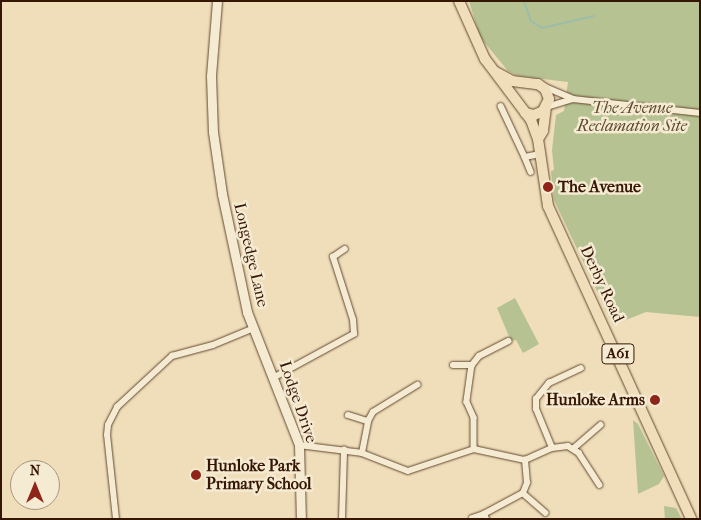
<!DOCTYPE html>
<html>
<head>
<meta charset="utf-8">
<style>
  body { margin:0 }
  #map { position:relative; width:701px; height:520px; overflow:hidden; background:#efdeb9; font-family:"IM FELL French Canon",serif }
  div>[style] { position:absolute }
  .green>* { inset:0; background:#b6c291 }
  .stream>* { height:2px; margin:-1px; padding:0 1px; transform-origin:1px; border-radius:1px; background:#9bbda9 }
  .roads { filter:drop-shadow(0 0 1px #644731) drop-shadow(0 0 1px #644731) }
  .street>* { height:5.5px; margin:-2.75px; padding:0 2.75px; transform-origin:2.75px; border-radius:2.75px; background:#f5ead2 }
  .secondary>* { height:9px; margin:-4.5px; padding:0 4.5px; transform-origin:4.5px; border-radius:4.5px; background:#f5ead2 }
  .highway>* { height:10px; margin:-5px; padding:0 5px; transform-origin:5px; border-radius:5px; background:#efdeb9 }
  .dots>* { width:14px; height:14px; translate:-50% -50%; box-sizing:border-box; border:2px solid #f5ead2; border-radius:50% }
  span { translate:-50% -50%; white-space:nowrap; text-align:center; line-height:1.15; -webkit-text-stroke:5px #f5ead2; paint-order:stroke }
  .shield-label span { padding:1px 4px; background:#f5ead2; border:1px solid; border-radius:4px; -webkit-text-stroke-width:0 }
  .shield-label { font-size:15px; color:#351504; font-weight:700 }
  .park-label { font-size:16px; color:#5c492e; font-style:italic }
  .poi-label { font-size:16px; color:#351504; font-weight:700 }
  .left { translate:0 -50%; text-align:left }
  .right { translate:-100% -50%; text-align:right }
  .street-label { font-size:16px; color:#351504 }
  .frame { position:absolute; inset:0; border:2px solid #351504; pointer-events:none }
  .north { position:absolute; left:10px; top:460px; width:50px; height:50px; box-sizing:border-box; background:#f5ead2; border:1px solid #a89580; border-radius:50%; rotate:0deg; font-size:14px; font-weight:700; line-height:20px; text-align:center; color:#351504 }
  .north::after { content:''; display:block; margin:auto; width:18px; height:22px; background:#8f2418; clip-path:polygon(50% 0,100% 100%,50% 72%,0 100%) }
</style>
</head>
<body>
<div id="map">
  <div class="green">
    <div style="clip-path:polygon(469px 1px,700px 1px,700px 317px,646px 312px,613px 325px,554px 200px,551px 171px,554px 170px,552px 150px,556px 115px,564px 111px,568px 82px,518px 76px,508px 71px,480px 37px)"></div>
    <div style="clip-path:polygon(515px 298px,539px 344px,523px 353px,516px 340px,511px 341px,497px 308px)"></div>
    <div style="clip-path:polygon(633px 420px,638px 424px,664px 476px,659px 484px,638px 494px)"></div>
    <div style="clip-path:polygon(664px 506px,676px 508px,682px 519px,665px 519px)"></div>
  </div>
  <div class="stream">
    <div style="left:524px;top:1px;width:21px;rotate:71deg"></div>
    <div style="left:531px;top:21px;width:13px;rotate:32deg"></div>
    <div style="left:542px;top:28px;width:53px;rotate:-13deg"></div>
  </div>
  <div class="roads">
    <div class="street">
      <div style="left:543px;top:86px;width:33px;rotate:23deg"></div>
      <div style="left:501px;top:106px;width:56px;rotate:64.8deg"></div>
      <div style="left:525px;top:157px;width:15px;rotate:-11deg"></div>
      <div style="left:547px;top:107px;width:27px;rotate:-17deg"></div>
      <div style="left:573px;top:99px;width:128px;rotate:6.3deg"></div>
      <div style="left:525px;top:157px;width:16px;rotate:68deg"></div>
      <div style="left:453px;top:365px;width:19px"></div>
      <div style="left:472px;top:365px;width:11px;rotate:-52deg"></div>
      <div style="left:479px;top:356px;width:33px;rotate:-27deg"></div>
      <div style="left:472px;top:365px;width:37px;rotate:98deg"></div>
      <div style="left:467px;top:402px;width:17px;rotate:66deg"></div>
      <div style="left:474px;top:418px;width:31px;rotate:90deg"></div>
      <div style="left:275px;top:377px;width:90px;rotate:-28.6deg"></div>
      <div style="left:354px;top:334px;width:14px;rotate:-94deg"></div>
      <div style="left:353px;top:320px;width:66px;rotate:-107.6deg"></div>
      <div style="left:333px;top:257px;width:14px;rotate:-34deg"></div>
      <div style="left:348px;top:415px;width:21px;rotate:17deg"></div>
      <div style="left:299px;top:445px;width:64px;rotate:7.2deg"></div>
      <div style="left:362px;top:453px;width:49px;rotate:21.4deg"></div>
      <div style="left:408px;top:471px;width:70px;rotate:-18.4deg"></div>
      <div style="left:474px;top:449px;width:52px;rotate:12.2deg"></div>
      <div style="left:525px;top:460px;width:30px;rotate:-24deg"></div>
      <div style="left:552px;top:448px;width:16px;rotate:-7deg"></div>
      <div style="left:568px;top:446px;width:13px;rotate:32deg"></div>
      <div style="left:579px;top:453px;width:38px;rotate:57deg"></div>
      <div style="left:552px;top:448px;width:42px;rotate:-112.3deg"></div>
      <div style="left:536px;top:409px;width:10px;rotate:-90deg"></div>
      <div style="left:536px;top:399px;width:21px;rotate:-51deg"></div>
      <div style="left:549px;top:383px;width:35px;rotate:-25deg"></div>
      <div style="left:574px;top:448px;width:35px;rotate:-41deg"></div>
      <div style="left:362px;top:453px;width:33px;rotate:-79deg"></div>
      <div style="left:368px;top:421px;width:10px;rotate:-61deg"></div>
      <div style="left:373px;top:412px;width:52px;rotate:-31.5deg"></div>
      <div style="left:523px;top:493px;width:11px;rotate:-68deg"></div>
      <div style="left:527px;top:483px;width:23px;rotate:-95deg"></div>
      <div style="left:472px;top:518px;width:13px;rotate:-18deg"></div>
      <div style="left:116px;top:519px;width:84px;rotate:-96.1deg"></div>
      <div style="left:107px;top:435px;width:10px;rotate:-84deg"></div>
      <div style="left:108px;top:425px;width:20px;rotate:-63deg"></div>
      <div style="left:117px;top:407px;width:75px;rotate:-42.8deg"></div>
      <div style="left:172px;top:356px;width:42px;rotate:-15deg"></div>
      <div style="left:213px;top:345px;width:44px;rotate:-22.5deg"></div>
      <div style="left:342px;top:519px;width:69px;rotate:-88.3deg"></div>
      <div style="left:486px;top:519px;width:5px;rotate:-112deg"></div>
      <div style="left:484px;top:514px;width:44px;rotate:-28.3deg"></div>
      <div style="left:523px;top:493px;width:30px;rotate:41deg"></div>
    </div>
    <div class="secondary">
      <div style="left:217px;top:1px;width:75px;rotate:94.6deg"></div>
      <div style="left:211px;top:76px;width:56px;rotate:88deg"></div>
      <div style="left:213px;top:132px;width:63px;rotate:81.7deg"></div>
      <div style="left:222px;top:194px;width:121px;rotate:78deg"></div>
      <div style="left:247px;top:312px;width:143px;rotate:68.6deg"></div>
      <div style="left:299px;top:445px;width:74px;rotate:88.5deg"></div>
    </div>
    <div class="highway">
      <div style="left:459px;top:1px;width:64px;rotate:65.9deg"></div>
      <div style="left:485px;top:59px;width:76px;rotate:53deg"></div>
      <div style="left:531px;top:120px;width:20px;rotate:70deg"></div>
      <div style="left:538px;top:139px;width:68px;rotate:81.5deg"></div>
      <div style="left:548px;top:206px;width:344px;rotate:65.4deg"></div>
      <div style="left:496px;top:72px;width:18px;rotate:29deg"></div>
      <div style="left:512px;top:81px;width:26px;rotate:7deg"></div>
      <div style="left:538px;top:84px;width:9px;rotate:36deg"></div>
      <div style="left:545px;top:89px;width:11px;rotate:68deg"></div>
      <div style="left:549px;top:99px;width:13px;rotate:117deg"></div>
      <div style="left:543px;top:111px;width:10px;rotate:156deg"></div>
      <div style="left:534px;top:115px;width:9px;rotate:-167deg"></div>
      <div style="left:538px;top:139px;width:9px;rotate:-58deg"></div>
      <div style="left:543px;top:131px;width:23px;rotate:-83deg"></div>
    </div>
  </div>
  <div class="dots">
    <div style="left:548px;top:187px;background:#8f2418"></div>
    <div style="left:655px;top:400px;background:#8f2418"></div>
    <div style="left:196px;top:475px;background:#8f2418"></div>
  </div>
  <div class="shield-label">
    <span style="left:618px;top:354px">A61</span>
  </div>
  <div class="park-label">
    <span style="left:632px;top:117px">The Avenue<br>Reclamation Site</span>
  </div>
  <div class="poi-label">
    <span class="left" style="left:558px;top:187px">The Avenue</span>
    <span class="right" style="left:645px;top:400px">Hunloke Arms</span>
    <span class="left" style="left:206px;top:475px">Hunloke Park<br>Primary School</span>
  </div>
  <div class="street-label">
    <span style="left:251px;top:255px;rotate:77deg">Longedge Lane</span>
    <span style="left:602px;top:284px;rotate:65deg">Derby Road</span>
    <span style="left:298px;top:402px;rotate:71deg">Lodge Drive</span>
  </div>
  <div class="frame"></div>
  <div class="north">N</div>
</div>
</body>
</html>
